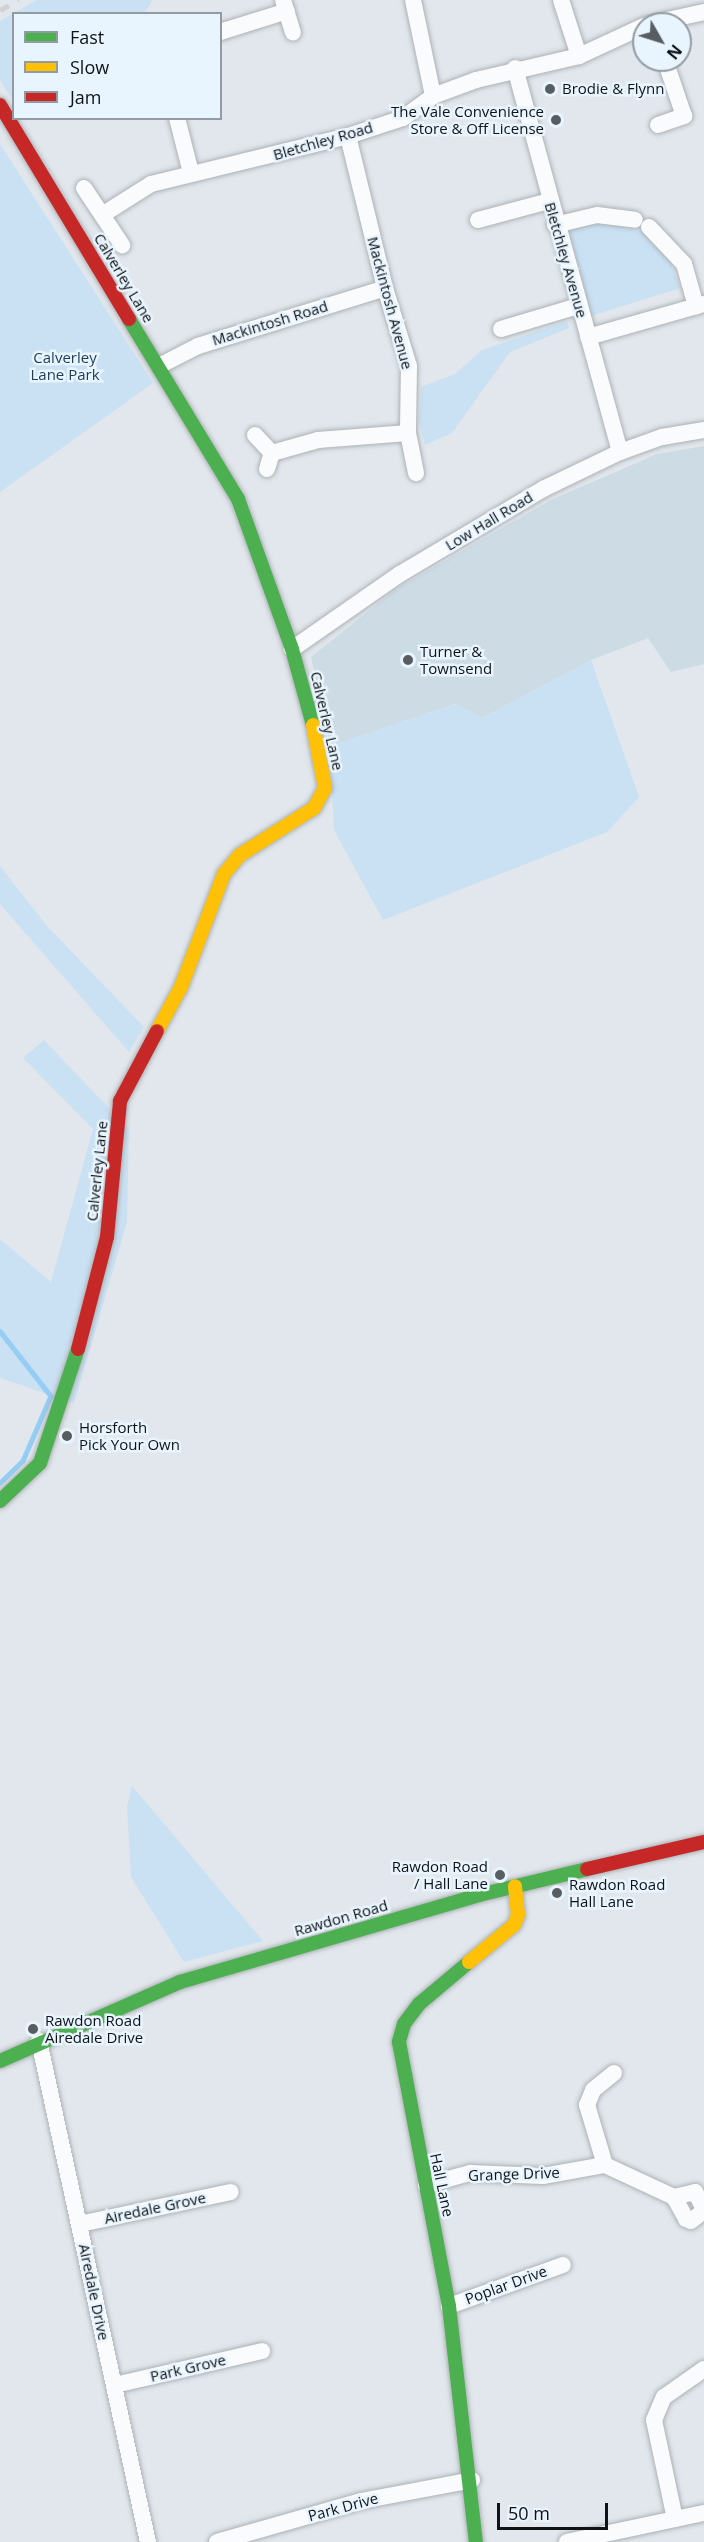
<!DOCTYPE html>
<html>
<head>
<meta charset="utf-8">
<style>
  body { margin:0 }
  #map { position:relative; width:704px; height:2542px; overflow:hidden; background:#e1e7ec; font-family:"Open Sans",sans-serif }
  div>[style] { position:absolute }
  .built>* { inset:0; background:#cddbe4 }
  .green>* { inset:0; background:#c9e1f3 }
  .stream>* { height:4.5px; margin:-2.25px; padding:0 2.25px; transform-origin:2.25px; border-radius:2.25px; background:#95cdf4 }
  .roads { filter:drop-shadow(0 0 2px #adb2b6) drop-shadow(0 0 2px #adb2b6) }
  .street>* { height:16px; margin:-8px; padding:0 8px; transform-origin:8px; border-radius:8px; background:#fafbfc }
  .fast>* { height:14px; margin:-7px; padding:0 7px; transform-origin:7px; border-radius:7px; background:#4caf50 }
  .slow>* { height:14px; margin:-7px; padding:0 7px; transform-origin:7px; border-radius:7px; background:#ffc107 }
  .jam>* { height:14px; margin:-7px; padding:0 7px; transform-origin:7px; border-radius:7px; background:#c62828 }
  .rail>* { height:4.5px; margin-top:-2.25px; transform-origin:0; background:repeating-linear-gradient(90deg,#d0d2d3 0 10px,transparent 0 20px) }
  .dots>* { width:16px; height:16px; translate:-50% -50%; box-sizing:border-box; border:3px solid #e9f5fe; border-radius:50% }
  span { translate:-50% -50%; white-space:nowrap; text-align:center; line-height:1.15; -webkit-text-stroke:5px #e9f5fe; paint-order:stroke }
  .poi-label { font-size:15px; color:#0f1316 }
  .left { translate:0 -50%; text-align:left }
  .right { translate:-100% -50%; text-align:right }
  .street-label { font-size:15px; color:#0f1316 }
  .park-label { font-size:15px; color:#1c3d54 }
  .legend { position:absolute; left:12px; top:12px; width:210px; height:108px; box-sizing:border-box; background:#e9f5fe; border:2px solid #929ba1; margin:0; padding:8px 10px; list-style:none; font-size:18px; color:#0f1316 }
  .legend li { display:flex; align-items:center; gap:12px; height:30px }
  .legend b { width:30px; border:2px solid #929ba1 }
  .north { position:absolute; left:632px; top:12px; width:60px; height:60px; box-sizing:border-box; background:#e9f5fe; border:2px solid #929ba1; border-radius:50%; rotate:129deg; font-size:16px; font-weight:700; line-height:24px; text-align:center; color:#0f1316 }
  .north::after { content:''; display:block; margin:auto; width:21px; height:27px; background:#585d61; clip-path:polygon(50% 0,100% 100%,50% 72%,0 100%) }
  .scale { position:absolute; left:497px; top:2503px; width:111px; height:27px; box-sizing:border-box; border:3px solid #0f1316; border-top:0; padding-left:8px; font-size:18px; line-height:21px; white-space:nowrap; color:#0f1316; -webkit-text-stroke:4px #e9f5fe; paint-order:stroke }
</style>
</head>
<body>
<div id="map">
  <div class="built">
    <div style="clip-path:polygon(704px 446px,704px 664px,671px 672px,648px 638px,591px 660px,482px 718px,456px 704px,330px 746px,311px 657px,396px 589px,551px 500px,657px 454px)"></div>
  </div>
  <div class="green">
    <div style="clip-path:polygon(37px 0,153px 0,144px 13px,14px 14px,13px 101px,0 80px,0 21px)"></div>
    <div style="clip-path:polygon(0 144px,153px 383px,0 492px)"></div>
    <div style="clip-path:polygon(586px 220px,642px 231px,668px 255px,680px 288px,591px 316px,564px 228px)"></div>
    <div style="clip-path:polygon(567px 321px,569px 328px,510px 352px,452px 433px,425px 445px,419px 421px,421px 387px,455px 374px,482px 350px)"></div>
    <div style="clip-path:polygon(591px 660px,639px 797px,607px 832px,383px 920px,334px 830px,330px 746px,457px 704px,482px 718px)"></div>
    <div style="clip-path:polygon(0 866px,47px 926px,144px 1027px,129px 1052px,0 904px)"></div>
    <div style="clip-path:polygon(44px 1040px,129px 1129px,127px 1222px,74px 1403px,0 1378px,0 1239px,51px 1282px,93px 1129px,23px 1058px)"></div>
    <div style="clip-path:polygon(132px 1786px,263px 1941px,184px 1962px,131px 1877px,127px 1807px)"></div>
  </div>
  <div class="stream">
    <div style="left:0;top:1331px;width:83px;rotate:51.9deg"></div>
    <div style="left:51px;top:1396px;width:71px;rotate:113.3deg"></div>
    <div style="left:23px;top:1461px;width:32px;rotate:136deg"></div>
  </div>
  <div class="roads">
    <div class="street">
      <div style="left:283px;top:0;width:34px;rotate:73deg"></div>
      <div style="left:413px;top:0;width:98px;rotate:78.2deg"></div>
      <div style="left:561px;top:0;width:59px;rotate:72.2deg"></div>
      <div style="left:649px;top:24px;width:56px;rotate:-12.3deg"></div>
      <div style="left:220px;top:32px;width:70px;rotate:-17.4deg"></div>
      <div style="left:515px;top:68px;width:398px;rotate:74.7deg"></div>
      <div style="left:177px;top:118px;width:57px;rotate:75.7deg"></div>
      <div style="left:658px;top:125px;width:28px;rotate:-19deg"></div>
      <div style="left:684px;top:116px;width:59px;rotate:-108.7deg"></div>
      <div style="left:348px;top:136px;width:156px;rotate:76.3deg"></div>
      <div style="left:385px;top:288px;width:82px;rotate:72.9deg"></div>
      <div style="left:409px;top:366px;width:67px;rotate:90.9deg"></div>
      <div style="left:408px;top:433px;width:41px;rotate:78.7deg"></div>
      <div style="left:84px;top:188px;width:69px;rotate:56.3deg"></div>
      <div style="left:102px;top:215px;width:58px;rotate:-32.3deg"></div>
      <div style="left:151px;top:184px;width:203px;rotate:-13.7deg"></div>
      <div style="left:348px;top:136px;width:58px;rotate:-18.1deg"></div>
      <div style="left:403px;top:118px;width:37px;rotate:-36deg"></div>
      <div style="left:433px;top:96px;width:46px;rotate:-20.4deg"></div>
      <div style="left:476px;top:80px;width:106px;rotate:-13.1deg"></div>
      <div style="left:579px;top:56px;width:72px;rotate:-24.8deg"></div>
      <div style="left:478px;top:220px;width:73px;rotate:-15deg"></div>
      <div style="left:555px;top:225px;width:43px;rotate:-13.4deg"></div>
      <div style="left:597px;top:215px;width:38px;rotate:7deg"></div>
      <div style="left:649px;top:227px;width:51px;rotate:46.6deg"></div>
      <div style="left:684px;top:264px;width:44px;rotate:74.1deg"></div>
      <div style="left:501px;top:329px;width:80px;rotate:-16.6deg"></div>
      <div style="left:588px;top:337px;width:121px;rotate:-15.9deg"></div>
      <div style="left:159px;top:366px;width:44px;rotate:-27.1deg"></div>
      <div style="left:198px;top:346px;width:196px;rotate:-17.2deg"></div>
      <div style="left:255px;top:435px;width:25px;rotate:47deg"></div>
      <div style="left:267px;top:469px;width:17px;rotate:-73deg"></div>
      <div style="left:272px;top:453px;width:48px;rotate:-15.8deg"></div>
      <div style="left:318px;top:440px;width:90px;rotate:-4.4deg"></div>
      <div style="left:292px;top:649px;width:131px;rotate:-34.8deg"></div>
      <div style="left:400px;top:574px;width:166px;rotate:-30.7deg"></div>
      <div style="left:543px;top:489px;width:85px;rotate:-25.7deg"></div>
      <div style="left:620px;top:452px;width:45px;rotate:-19.7deg"></div>
      <div style="left:662px;top:437px;width:43px;rotate:-9.5deg"></div>
      <div style="left:39px;top:2041px;width:513px;rotate:77.73deg"></div>
      <div style="left:605px;top:2165px;width:76px;rotate:24.9deg"></div>
      <div style="left:674px;top:2197px;width:25px;rotate:61deg"></div>
      <div style="left:686px;top:2219px;width:5px;rotate:22deg"></div>
      <div style="left:691px;top:2221px;width:16px;rotate:-38deg"></div>
      <div style="left:605px;top:2165px;width:63px;rotate:-106.7deg"></div>
      <div style="left:587px;top:2105px;width:16px;rotate:-68deg"></div>
      <div style="left:593px;top:2090px;width:27px;rotate:-39deg"></div>
      <div style="left:426px;top:2185px;width:46px;rotate:-15.3deg"></div>
      <div style="left:470px;top:2173px;width:73px;rotate:2.4deg"></div>
      <div style="left:543px;top:2176px;width:63px;rotate:-10.1deg"></div>
      <div style="left:674px;top:2197px;width:22px;rotate:-13deg"></div>
      <div style="left:695px;top:2192px;width:19px;rotate:62deg"></div>
      <div style="left:80px;top:2224px;width:154px;rotate:-12deg"></div>
      <div style="left:449px;top:2306px;width:121px;rotate:-19.8deg"></div>
      <div style="left:115px;top:2385px;width:151px;rotate:-13deg"></div>
      <div style="left:675px;top:2519px;width:101px;rotate:-102deg"></div>
      <div style="left:654px;top:2420px;width:25px;rotate:-67deg"></div>
      <div style="left:664px;top:2397px;width:49px;rotate:-35deg"></div>
      <div style="left:217px;top:2542px;width:150px;rotate:-15.9deg"></div>
      <div style="left:361px;top:2501px;width:113px;rotate:-10.7deg"></div>
      <div style="left:567px;top:2542px;width:140px;rotate:-12deg"></div>
    </div>
    <div class="fast">
      <div style="left:129px;top:319px;width:210px;rotate:58.8deg"></div>
      <div style="left:238px;top:499px;width:159px;rotate:70.2deg"></div>
      <div style="left:292px;top:649px;width:79px;rotate:74.6deg"></div>
      <div style="left:0;top:1501px;width:55px;rotate:-43.5deg"></div>
      <div style="left:40px;top:1463px;width:120px;rotate:-71.6deg"></div>
      <div style="left:469px;top:1962px;width:65px;rotate:140deg"></div>
      <div style="left:419px;top:2004px;width:25px;rotate:127deg"></div>
      <div style="left:404px;top:2024px;width:19px;rotate:106deg"></div>
      <div style="left:399px;top:2042px;width:269px;rotate:79.3deg"></div>
      <div style="left:449px;top:2306px;width:238px;rotate:83.5deg"></div>
      <div style="left:0;top:2061px;width:197px;rotate:-23.7deg"></div>
      <div style="left:180px;top:1982px;width:311px;rotate:-16.2deg"></div>
      <div style="left:479px;top:1895px;width:111px;rotate:-13.5deg"></div>
    </div>
    <div class="slow">
      <div style="left:157px;top:1031px;width:50px;rotate:-61.4deg"></div>
      <div style="left:181px;top:987px;width:121px;rotate:-69.2deg"></div>
      <div style="left:224px;top:874px;width:25px;rotate:-50deg"></div>
      <div style="left:240px;top:855px;width:88px;rotate:-32.4deg"></div>
      <div style="left:314px;top:808px;width:23px;rotate:-61deg"></div>
      <div style="left:325px;top:788px;width:64px;rotate:-100.8deg"></div>
      <div style="left:469px;top:1962px;width:58px;rotate:-39.4deg"></div>
      <div style="left:514px;top:1925px;width:11px;rotate:-68deg"></div>
      <div style="left:518px;top:1915px;width:29px;rotate:-96deg"></div>
    </div>
    <div class="jam">
      <div style="left:0;top:105px;width:250px;rotate:58.9deg"></div>
      <div style="left:78px;top:1349px;width:116px;rotate:-75.5deg"></div>
      <div style="left:107px;top:1237px;width:137px;rotate:-84.5deg"></div>
      <div style="left:120px;top:1101px;width:79px;rotate:-62.1deg"></div>
      <div style="left:587px;top:1869px;width:120px;rotate:-13deg"></div>
    </div>
  </div>
  <div class="rail">
    <div style="left:0;top:10px;width:21px;rotate:-28deg"></div>
  </div>
  <div class="dots">
    <div style="left:550px;top:89px;background:#585d61"></div>
    <div style="left:556px;top:120px;background:#585d61"></div>
    <div style="left:408px;top:660px;background:#585d61"></div>
    <div style="left:67px;top:1436px;background:#585d61"></div>
    <div style="left:500px;top:1875px;background:#585d61"></div>
    <div style="left:557px;top:1893px;background:#585d61"></div>
    <div style="left:33px;top:2029px;background:#585d61"></div>
  </div>
  <div class="poi-label">
    <span class="left" style="left:562px;top:89px">Brodie &amp; Flynn</span>
    <span class="right" style="left:544px;top:120px">The Vale Convenience<br>Store &amp; Off License</span>
    <span class="left" style="left:420px;top:660px">Turner &amp;<br>Townsend</span>
    <span class="left" style="left:79px;top:1436px">Horsforth<br>Pick Your Own</span>
    <span class="right" style="left:488px;top:1875px">Rawdon Road<br>/ Hall Lane</span>
    <span class="left" style="left:569px;top:1893px">Rawdon Road<br>Hall Lane</span>
    <span class="left" style="left:45px;top:2029px">Rawdon Road<br>Airedale Drive</span>
  </div>
  <div class="street-label">
    <span style="left:323px;top:141px;rotate:-16deg">Bletchley Road</span>
    <span style="left:566px;top:260px;rotate:74deg">Bletchley Avenue</span>
    <span style="left:124px;top:278px;rotate:59deg">Calverley Lane</span>
    <span style="left:390px;top:303px;rotate:75deg">Mackintosh Avenue</span>
    <span style="left:270px;top:323px;rotate:-17deg">Mackintosh Road</span>
    <span style="left:489px;top:521px;rotate:-31deg">Low Hall Road</span>
    <span style="left:327px;top:721px;rotate:77deg">Calverley Lane</span>
    <span style="left:97px;top:1171px;rotate:-84deg">Calverley Lane</span>
    <span style="left:341px;top:1918px;rotate:-16deg">Rawdon Road</span>
    <span style="left:514px;top:2174px;rotate:-2deg">Grange Drive</span>
    <span style="left:442px;top:2185px;rotate:78deg">Hall Lane</span>
    <span style="left:155px;top:2208px;rotate:-12deg">Airedale Grove</span>
    <span style="left:506px;top:2285px;rotate:-20deg">Poplar Drive</span>
    <span style="left:94px;top:2292px;rotate:78deg">Airedale Drive</span>
    <span style="left:188px;top:2368px;rotate:-13deg">Park Grove</span>
    <span style="left:343px;top:2507px;rotate:-15deg">Park Drive</span>
  </div>
  <div class="park-label">
    <span style="left:65px;top:366px">Calverley<br>Lane Park</span>
  </div>
  <ul class="legend">
  <li><b style="height:8px;background:#4caf50"></b>Fast</li>
  <li><b style="height:8px;background:#ffc107"></b>Slow</li>
  <li><b style="height:8px;background:#c62828"></b>Jam</li>
  </ul>
  <div class="north">N</div>
  <div class="scale">50 m</div>
</div>
</body>
</html>
